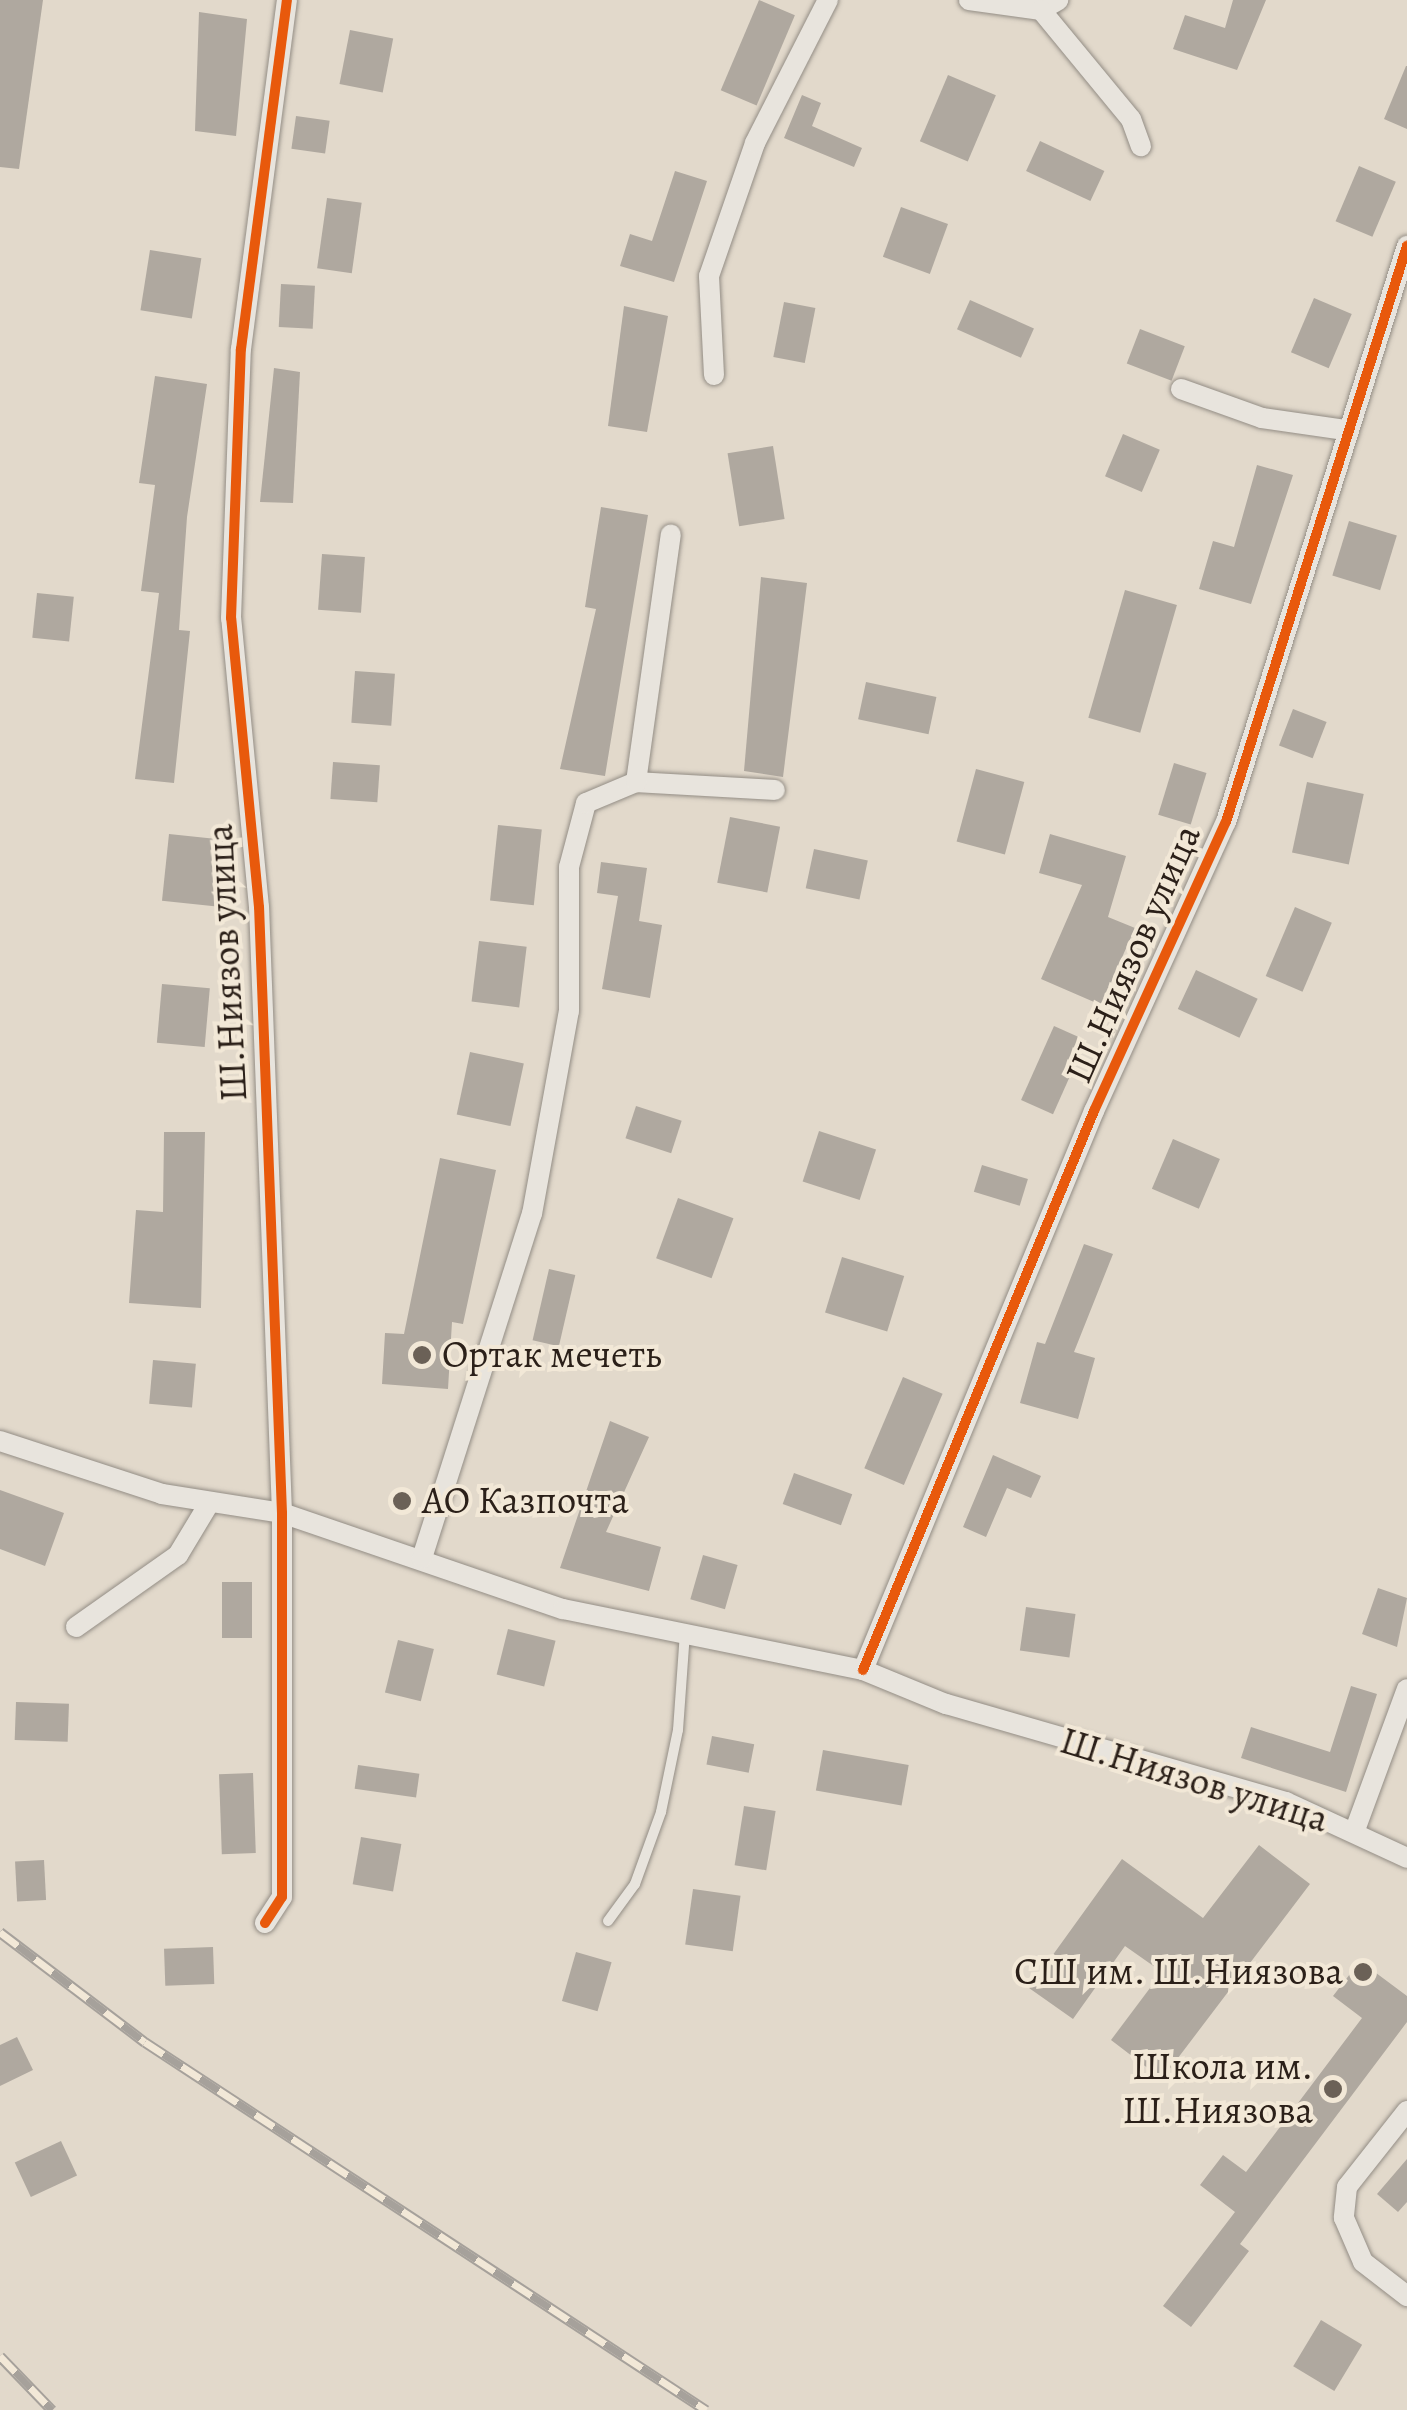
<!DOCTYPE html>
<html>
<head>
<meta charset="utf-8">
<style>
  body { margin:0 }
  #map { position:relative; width:1407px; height:2410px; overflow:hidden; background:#e2d9cb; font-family:Alegreya,serif }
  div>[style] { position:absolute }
  .building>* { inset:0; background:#afa89f; transform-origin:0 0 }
  .roads { filter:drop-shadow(0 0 2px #938d85) drop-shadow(0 0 2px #938d85) }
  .lane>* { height:10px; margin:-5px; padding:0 5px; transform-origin:5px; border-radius:5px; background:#e8e4dd }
  .street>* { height:20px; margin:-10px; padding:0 10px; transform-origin:10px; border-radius:10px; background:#e8e4dd }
  .rail>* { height:11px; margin-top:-5.5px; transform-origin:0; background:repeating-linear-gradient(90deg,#f2e8d7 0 22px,#a6a19b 0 44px); box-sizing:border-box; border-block:2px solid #a6a19b }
  .cycleway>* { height:10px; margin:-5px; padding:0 5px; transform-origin:5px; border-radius:5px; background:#e8590c }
  .dots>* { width:28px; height:28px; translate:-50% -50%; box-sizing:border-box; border:5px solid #f2e8d7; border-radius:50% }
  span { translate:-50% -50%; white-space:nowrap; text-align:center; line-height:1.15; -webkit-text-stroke:8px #f2e8d7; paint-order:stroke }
  .street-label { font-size:38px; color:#2b2019 }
  .poi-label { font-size:38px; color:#2b2019 }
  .left { translate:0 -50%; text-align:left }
  .right { translate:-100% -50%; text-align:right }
</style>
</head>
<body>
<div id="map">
  <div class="building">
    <div style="clip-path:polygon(0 0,43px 0,19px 169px,0 167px)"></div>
    <div style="left:759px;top:0;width:39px;height:98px;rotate:23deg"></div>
    <div style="clip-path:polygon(1233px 0,1266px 0,1237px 70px,1173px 49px,1185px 15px,1225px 28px)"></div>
    <div style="clip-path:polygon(199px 12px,247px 19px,236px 136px,195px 131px)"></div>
    <div style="left:350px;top:30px;width:44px;height:55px;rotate:11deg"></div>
    <div style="clip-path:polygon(1406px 66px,1407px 66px,1407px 129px,1384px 119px)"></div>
    <div style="left:948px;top:75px;width:52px;height:72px;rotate:23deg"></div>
    <div style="clip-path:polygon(802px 95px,821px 103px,812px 126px,862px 148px,854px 167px,784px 138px)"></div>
    <div style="left:296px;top:116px;width:34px;height:33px;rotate:8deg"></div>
    <div style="left:1040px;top:141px;width:71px;height:33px;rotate:25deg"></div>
    <div style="left:1359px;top:166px;width:40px;height:60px;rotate:23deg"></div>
    <div style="clip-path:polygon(675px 171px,707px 181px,674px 282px,620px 266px,630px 234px,652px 241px)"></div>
    <div style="left:327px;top:198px;width:35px;height:71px;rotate:8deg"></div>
    <div style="left:901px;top:207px;width:50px;height:53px;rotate:20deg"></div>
    <div style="left:150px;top:250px;width:52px;height:61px;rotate:9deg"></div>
    <div style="left:281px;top:284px;width:34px;height:43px;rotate:3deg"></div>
    <div style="left:1314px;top:298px;width:41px;height:59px;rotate:23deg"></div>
    <div style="left:970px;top:300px;width:70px;height:32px;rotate:24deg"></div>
    <div style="left:784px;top:302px;width:32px;height:56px;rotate:11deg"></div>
    <div style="clip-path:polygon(624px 306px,668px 316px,647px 432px,608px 426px)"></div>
    <div style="left:1140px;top:329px;width:48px;height:37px;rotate:21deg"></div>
    <div style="clip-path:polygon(274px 368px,300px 372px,293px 503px,260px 502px)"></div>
    <div style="clip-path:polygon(155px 376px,207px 384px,187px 517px,179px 630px,190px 631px,174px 783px,135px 779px,159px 593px,141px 591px,155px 485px,139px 483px)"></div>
    <div style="left:1123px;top:434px;width:40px;height:46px;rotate:23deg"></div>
    <div style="left:773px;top:446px;width:74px;height:46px;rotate:81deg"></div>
    <div style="clip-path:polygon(1257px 465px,1293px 475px,1251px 604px,1199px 589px,1213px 541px,1234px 547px)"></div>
    <div style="clip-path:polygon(601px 507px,648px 515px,605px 776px,560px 769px,596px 609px,585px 607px)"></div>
    <div style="left:1349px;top:521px;width:50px;height:57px;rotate:17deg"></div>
    <div style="left:322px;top:554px;width:43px;height:56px;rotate:4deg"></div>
    <div style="clip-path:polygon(761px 577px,807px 583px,783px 777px,744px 771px)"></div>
    <div style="left:1125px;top:590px;width:54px;height:133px;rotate:16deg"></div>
    <div style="left:37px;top:593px;width:37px;height:45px;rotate:6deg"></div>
    <div style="left:355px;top:671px;width:40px;height:52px;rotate:4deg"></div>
    <div style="left:866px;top:682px;width:72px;height:38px;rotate:12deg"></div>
    <div style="left:1293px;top:709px;width:36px;height:39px;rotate:21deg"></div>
    <div style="left:333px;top:762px;width:47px;height:37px;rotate:4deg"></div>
    <div style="left:1174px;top:763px;width:34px;height:54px;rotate:17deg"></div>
    <div style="left:976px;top:769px;width:50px;height:75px;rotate:15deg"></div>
    <div style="left:1307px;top:782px;width:58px;height:72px;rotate:12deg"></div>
    <div style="left:730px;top:817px;width:51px;height:67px;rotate:11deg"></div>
    <div style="left:498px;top:825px;width:44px;height:76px;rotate:6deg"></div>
    <div style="left:169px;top:834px;width:55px;height:67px;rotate:6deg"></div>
    <div style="clip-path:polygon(1050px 834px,1126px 856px,1108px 917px,1135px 928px,1101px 1005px,1041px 979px,1082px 885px,1039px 873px)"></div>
    <div style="left:814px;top:849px;width:55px;height:40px;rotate:12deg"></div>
    <div style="clip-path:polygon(601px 862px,647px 868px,639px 921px,662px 925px,650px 998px,602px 989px,618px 896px,597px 893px)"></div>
    <div style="left:1295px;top:907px;width:40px;height:75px;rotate:23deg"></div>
    <div style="left:479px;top:941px;width:48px;height:61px;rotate:7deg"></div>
    <div style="left:1196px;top:970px;width:68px;height:43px;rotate:25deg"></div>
    <div style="left:162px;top:984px;width:48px;height:59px;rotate:5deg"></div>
    <div style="left:1054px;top:1026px;width:35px;height:81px;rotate:24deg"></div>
    <div style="left:470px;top:1052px;width:55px;height:64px;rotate:12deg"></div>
    <div style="left:636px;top:1106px;width:48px;height:34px;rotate:18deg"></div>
    <div style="left:819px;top:1131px;width:60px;height:53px;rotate:18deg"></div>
    <div style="clip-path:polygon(164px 1132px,205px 1132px,201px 1308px,129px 1303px,136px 1210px,163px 1212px)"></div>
    <div style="left:1173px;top:1139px;width:51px;height:54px;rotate:23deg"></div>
    <div style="clip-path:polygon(440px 1158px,496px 1170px,463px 1324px,452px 1322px,448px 1389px,382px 1384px,385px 1333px,404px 1334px)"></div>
    <div style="left:982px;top:1165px;width:48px;height:28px;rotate:17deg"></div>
    <div style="left:678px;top:1198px;width:59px;height:64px;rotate:20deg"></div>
    <div style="clip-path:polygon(1084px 1244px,1113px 1254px,1074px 1352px,1095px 1358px,1078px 1419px,1020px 1403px,1037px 1342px,1045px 1344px)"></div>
    <div style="left:842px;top:1257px;width:65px;height:58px;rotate:17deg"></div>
    <div style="left:549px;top:1269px;width:27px;height:73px;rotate:13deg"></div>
    <div style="left:153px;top:1360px;width:43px;height:44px;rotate:5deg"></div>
    <div style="left:903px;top:1377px;width:43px;height:99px;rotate:23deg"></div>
    <div style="clip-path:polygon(610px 1421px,649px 1437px,606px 1532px,661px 1547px,649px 1591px,560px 1568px)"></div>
    <div style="clip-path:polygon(993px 1455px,1041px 1476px,1031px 1498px,1007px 1488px,986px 1537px,963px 1527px)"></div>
    <div style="left:794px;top:1473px;width:62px;height:33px;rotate:20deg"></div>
    <div style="clip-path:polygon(0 1490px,64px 1513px,45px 1566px,0 1549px)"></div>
    <div style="left:703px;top:1555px;width:36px;height:46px;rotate:16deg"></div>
    <div style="left:222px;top:1582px;width:30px;height:56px"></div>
    <div style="clip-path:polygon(1378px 1588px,1407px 1598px,1397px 1647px,1362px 1634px)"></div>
    <div style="left:1026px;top:1607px;width:50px;height:44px;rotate:8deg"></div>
    <div style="left:508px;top:1629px;width:49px;height:47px;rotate:14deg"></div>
    <div style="left:398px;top:1640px;width:37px;height:54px;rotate:14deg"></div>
    <div style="clip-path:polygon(1351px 1686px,1377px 1694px,1346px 1792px,1241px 1758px,1251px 1727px,1330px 1752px)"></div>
    <div style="left:16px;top:1702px;width:53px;height:38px;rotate:2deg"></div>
    <div style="left:712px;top:1736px;width:43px;height:29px;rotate:11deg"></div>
    <div style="left:823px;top:1750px;width:87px;height:41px;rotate:10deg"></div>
    <div style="left:358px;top:1765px;width:62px;height:24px;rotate:8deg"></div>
    <div style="left:253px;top:1773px;width:80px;height:34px;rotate:88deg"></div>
    <div style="left:744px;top:1806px;width:32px;height:60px;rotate:9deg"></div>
    <div style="left:361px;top:1837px;width:41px;height:48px;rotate:10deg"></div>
    <div style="clip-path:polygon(1259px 1845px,1310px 1884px,1162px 2079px,1111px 2040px,1162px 1972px,1125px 1946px,1073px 2019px,1029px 1988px,1122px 1859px,1203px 1918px)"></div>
    <div style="left:44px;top:1860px;width:40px;height:29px;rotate:87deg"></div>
    <div style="left:693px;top:1889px;width:48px;height:56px;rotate:8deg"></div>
    <div style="left:213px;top:1947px;width:37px;height:49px;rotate:88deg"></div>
    <div style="left:576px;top:1952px;width:37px;height:51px;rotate:16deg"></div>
    <div style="clip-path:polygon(1360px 1961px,1407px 1996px,1407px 2022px,1240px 2244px,1249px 2251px,1191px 2327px,1163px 2306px,1235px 2212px,1200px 2185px,1223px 2155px,1246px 2172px,1362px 2018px,1333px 1996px)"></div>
    <div style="clip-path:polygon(17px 2037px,33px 2070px,0 2086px,0 2045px)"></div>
    <div style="left:61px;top:2141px;width:38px;height:51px;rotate:65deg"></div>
    <div style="clip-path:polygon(1407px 2159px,1407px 2202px,1398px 2212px,1377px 2194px)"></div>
    <div style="left:1321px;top:2320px;width:48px;height:54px;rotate:31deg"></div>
  </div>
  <div class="roads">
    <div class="lane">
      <div style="left:608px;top:1921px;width:46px;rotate:-53.9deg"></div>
      <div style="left:635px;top:1884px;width:77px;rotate:-70.1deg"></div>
      <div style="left:661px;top:1812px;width:84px;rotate:-78.3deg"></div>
      <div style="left:678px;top:1730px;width:97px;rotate:-85.9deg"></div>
    </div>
    <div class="street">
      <div style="left:969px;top:0;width:73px;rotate:7.9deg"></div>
      <div style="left:1041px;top:10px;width:20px;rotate:-30deg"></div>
      <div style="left:1041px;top:10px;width:141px;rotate:50.5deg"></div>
      <div style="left:1131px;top:119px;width:29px;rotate:70deg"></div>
      <div style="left:714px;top:375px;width:99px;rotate:-92.9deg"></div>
      <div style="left:709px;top:276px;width:141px;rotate:-70.9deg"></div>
      <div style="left:755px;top:143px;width:161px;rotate:-63deg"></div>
      <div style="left:1181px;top:389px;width:86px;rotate:19.7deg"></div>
      <div style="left:1262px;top:418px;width:84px;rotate:8.2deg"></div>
      <div style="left:636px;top:782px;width:139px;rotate:3.3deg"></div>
      <div style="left:0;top:1441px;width:170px;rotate:18.1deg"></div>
      <div style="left:162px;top:1494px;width:121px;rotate:9deg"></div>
      <div style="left:282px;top:1513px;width:297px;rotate:18.9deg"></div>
      <div style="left:563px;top:1609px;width:306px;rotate:11.5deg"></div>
      <div style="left:863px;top:1670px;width:90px;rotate:22.3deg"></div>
      <div style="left:946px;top:1704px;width:354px;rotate:16.1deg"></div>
      <div style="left:1286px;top:1802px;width:133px;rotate:24.8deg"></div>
      <div style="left:422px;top:1558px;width:361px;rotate:-72.3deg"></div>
      <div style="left:532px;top:1214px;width:206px;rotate:-79.7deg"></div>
      <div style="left:569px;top:1011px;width:144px;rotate:-90deg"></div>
      <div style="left:569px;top:867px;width:66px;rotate:-75.1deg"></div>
      <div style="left:586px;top:803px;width:54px;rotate:-22.8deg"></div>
      <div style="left:636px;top:782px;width:250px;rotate:-82deg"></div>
      <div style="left:76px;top:1627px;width:125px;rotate:-35.2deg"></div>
      <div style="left:178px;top:1555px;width:62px;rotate:-58.9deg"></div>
      <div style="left:863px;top:1670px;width:605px;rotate:-67.55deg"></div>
      <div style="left:1094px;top:1111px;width:318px;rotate:-65.5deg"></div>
      <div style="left:1226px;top:822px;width:604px;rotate:-72.56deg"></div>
      <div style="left:1355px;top:1830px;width:150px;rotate:-69.8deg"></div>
      <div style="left:265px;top:1923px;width:31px;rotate:-57deg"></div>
      <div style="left:282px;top:1897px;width:384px;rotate:-90deg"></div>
      <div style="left:282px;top:1513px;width:606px;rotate:-92.17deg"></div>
      <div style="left:259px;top:907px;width:290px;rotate:-95.5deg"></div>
      <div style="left:231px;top:618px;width:269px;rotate:-87.9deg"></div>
      <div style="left:241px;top:349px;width:352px;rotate:-82.5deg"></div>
      <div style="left:1407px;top:2111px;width:97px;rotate:128.3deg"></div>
      <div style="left:1347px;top:2187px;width:31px;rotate:96deg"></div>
      <div style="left:1344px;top:2218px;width:48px;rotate:66.6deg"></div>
      <div style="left:1363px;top:2262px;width:56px;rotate:37.7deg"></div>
    </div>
  </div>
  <div class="rail">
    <div style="left:0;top:1932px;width:182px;rotate:37.2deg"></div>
    <div style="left:145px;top:2042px;width:671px;rotate:33.26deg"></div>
    <div style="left:0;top:2356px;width:75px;rotate:46.1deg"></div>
  </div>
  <div class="cycleway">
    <div style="left:863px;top:1670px;width:605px;rotate:-67.55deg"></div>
    <div style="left:1094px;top:1111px;width:318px;rotate:-65.5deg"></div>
    <div style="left:1226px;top:822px;width:604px;rotate:-72.56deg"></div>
    <div style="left:265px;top:1923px;width:31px;rotate:-57deg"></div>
    <div style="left:282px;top:1897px;width:384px;rotate:-90deg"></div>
    <div style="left:282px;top:1513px;width:606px;rotate:-92.17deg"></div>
    <div style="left:259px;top:907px;width:290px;rotate:-95.5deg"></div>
    <div style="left:231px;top:618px;width:269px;rotate:-87.9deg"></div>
    <div style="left:241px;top:349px;width:352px;rotate:-82.5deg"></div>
  </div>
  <div class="dots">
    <div style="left:422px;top:1355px;background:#6b6157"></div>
    <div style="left:402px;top:1501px;background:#6b6157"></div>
    <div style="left:1363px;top:1972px;background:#6b6157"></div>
    <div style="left:1333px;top:2089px;background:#6b6157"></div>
  </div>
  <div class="street-label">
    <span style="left:1133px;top:954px;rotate:-66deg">Ш.Ниязов улица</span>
    <span style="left:227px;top:963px;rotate:-93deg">Ш.Ниязов улица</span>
    <span style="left:1194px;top:1780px;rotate:17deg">Ш.Ниязов улица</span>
  </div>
  <div class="poi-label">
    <span class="left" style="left:442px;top:1355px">Ортак мечеть</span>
    <span class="left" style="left:422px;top:1501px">АО Казпочта</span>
    <span class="right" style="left:1343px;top:1972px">СШ им. Ш.Ниязова</span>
    <span class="right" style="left:1313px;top:2089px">Школа им.<br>Ш.Ниязова</span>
  </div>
</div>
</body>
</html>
